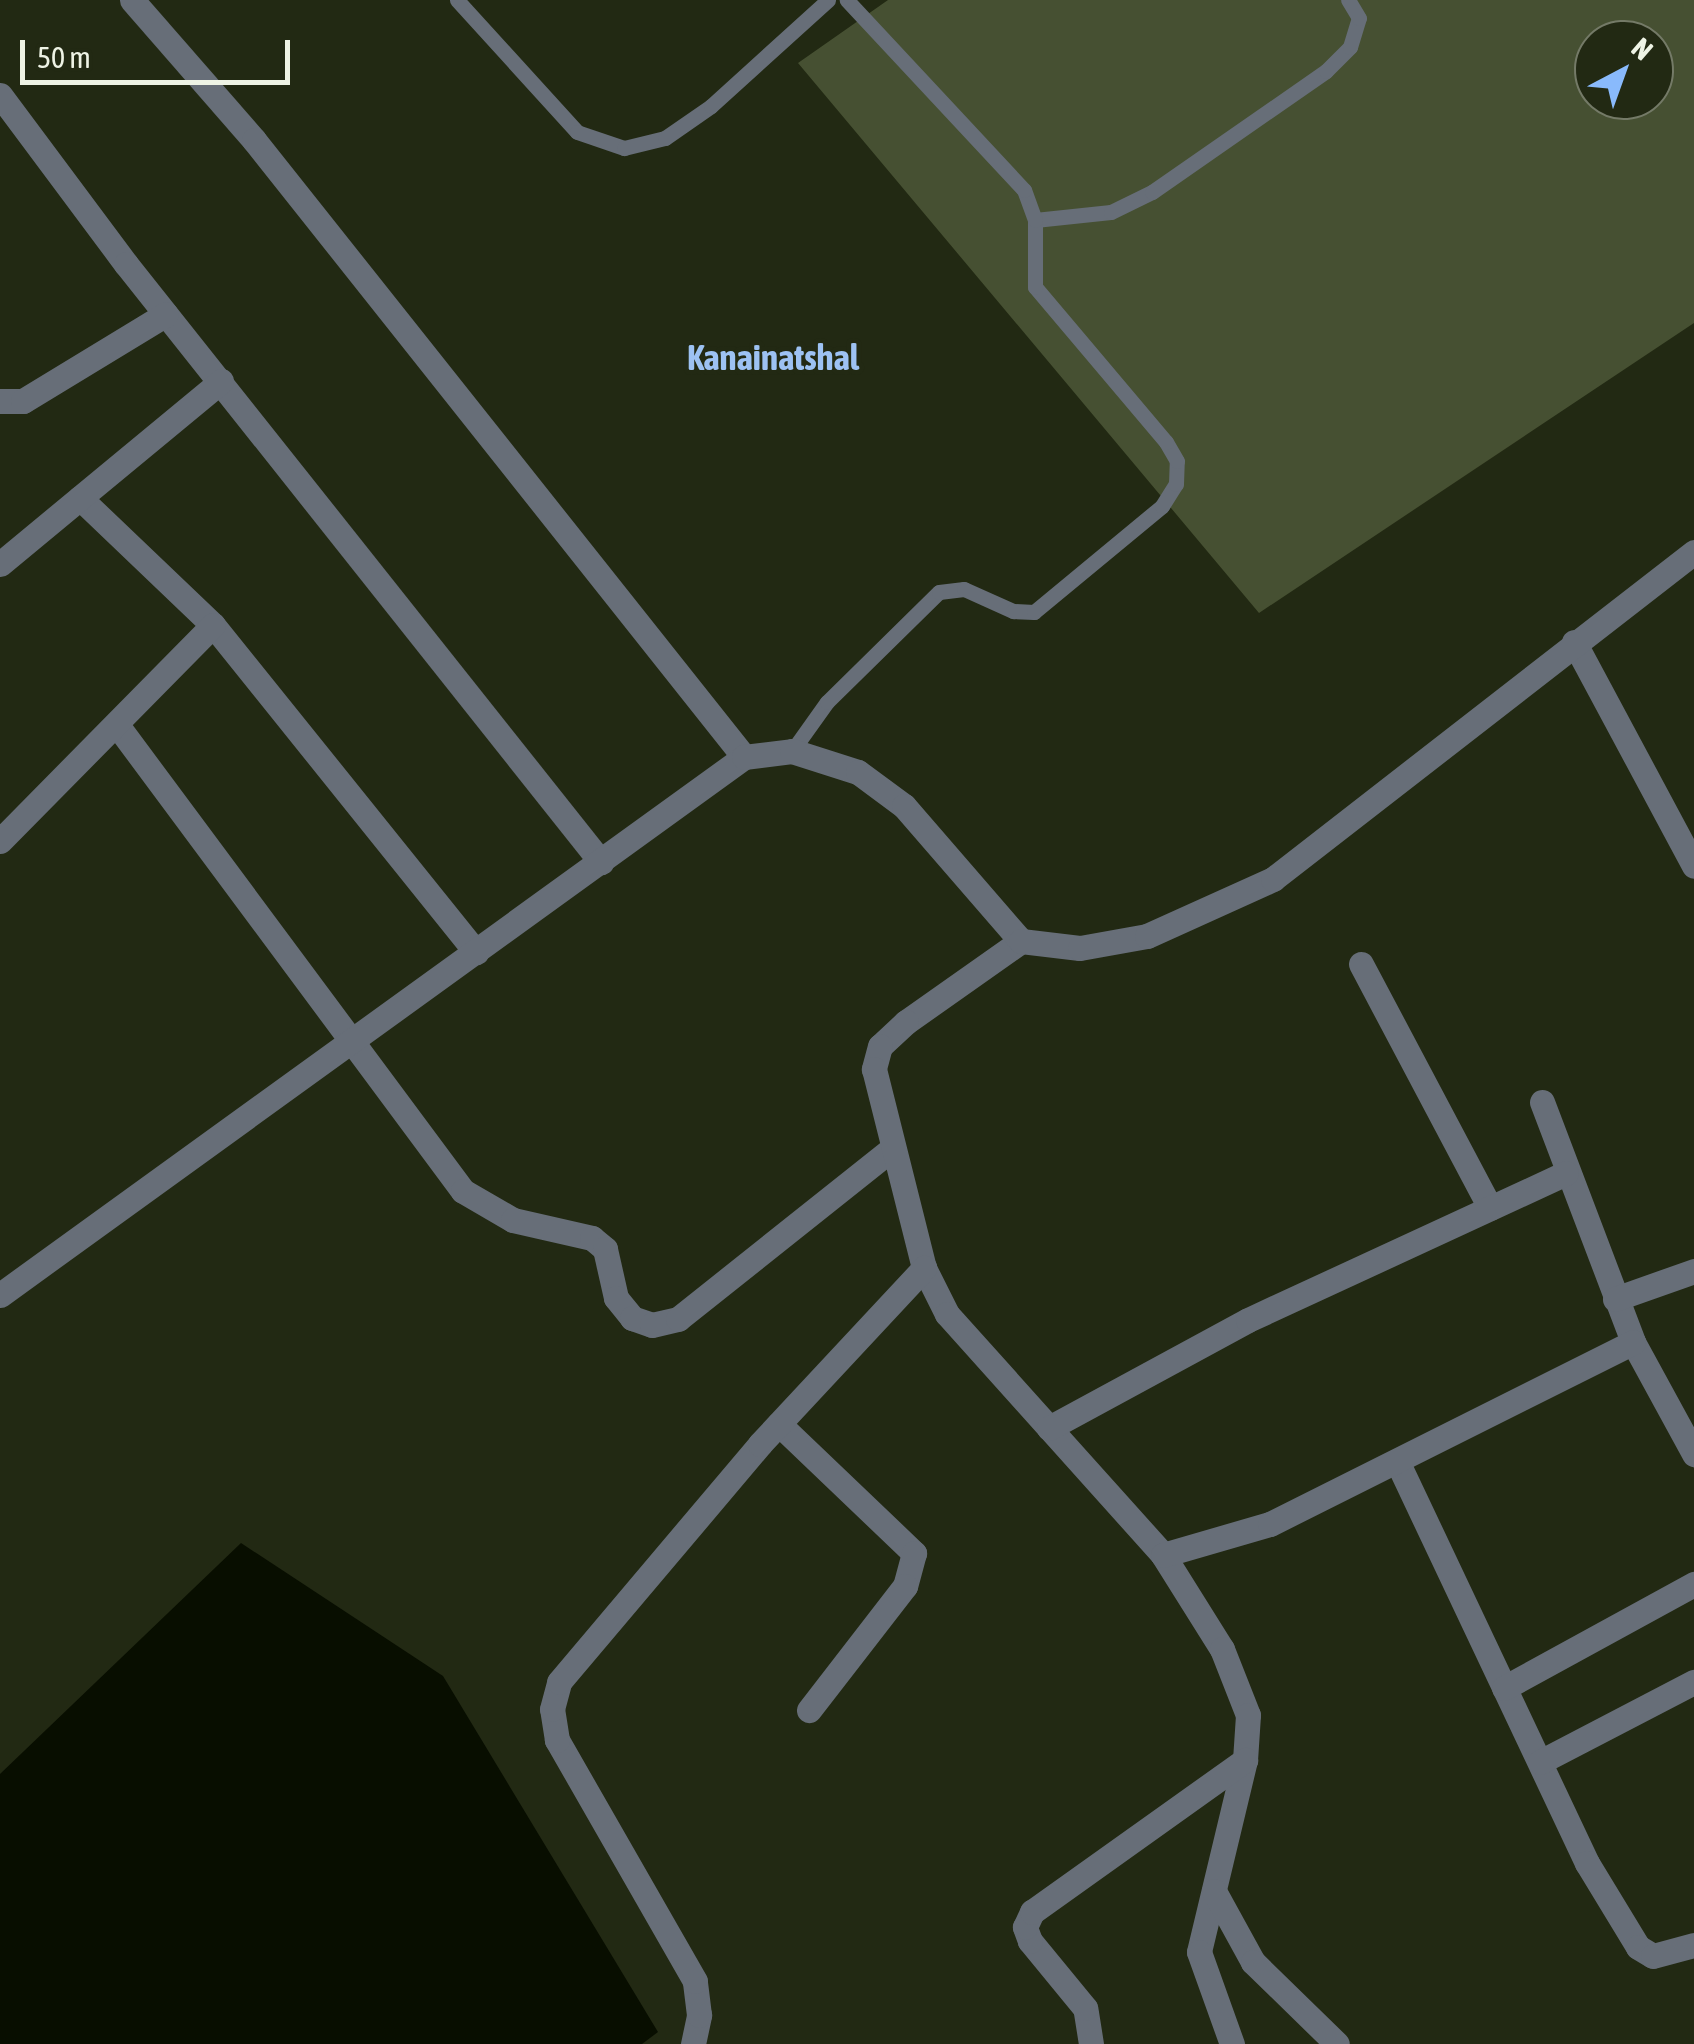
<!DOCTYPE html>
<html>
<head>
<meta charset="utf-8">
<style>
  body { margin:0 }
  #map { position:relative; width:1694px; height:2044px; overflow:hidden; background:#222913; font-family:"Asap Condensed",sans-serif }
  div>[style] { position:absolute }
  .forest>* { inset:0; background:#465032 }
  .water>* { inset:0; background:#080e00 }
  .lane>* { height:15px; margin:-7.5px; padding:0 7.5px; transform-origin:7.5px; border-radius:7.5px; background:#676e78 }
  .street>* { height:25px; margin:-12.5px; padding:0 12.5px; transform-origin:12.5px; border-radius:12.5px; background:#676e78 }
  span { translate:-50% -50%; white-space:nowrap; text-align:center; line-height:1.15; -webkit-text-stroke:10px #222913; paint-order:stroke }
  .district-label { font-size:35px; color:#9dc2f3; font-weight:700 }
  .north { position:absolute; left:1574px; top:20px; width:100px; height:100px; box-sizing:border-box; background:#222913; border:2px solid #747a67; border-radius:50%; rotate:41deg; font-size:28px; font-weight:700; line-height:40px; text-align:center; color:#eef3e5 }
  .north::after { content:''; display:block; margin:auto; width:35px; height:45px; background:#89bafc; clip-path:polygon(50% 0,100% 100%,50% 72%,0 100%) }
  .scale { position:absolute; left:20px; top:40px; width:270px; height:45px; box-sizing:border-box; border:5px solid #eef3e5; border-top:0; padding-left:12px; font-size:30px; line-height:35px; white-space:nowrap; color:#eef3e5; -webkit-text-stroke:8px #222913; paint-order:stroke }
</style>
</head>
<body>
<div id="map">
  <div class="forest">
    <div style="clip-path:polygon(evenodd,888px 0,1694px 0,1694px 323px,1259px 613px,798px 63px,888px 0,1594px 40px,1654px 40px,1654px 100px,1594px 100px,1594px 40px)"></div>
  </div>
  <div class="water">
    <div style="clip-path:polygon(241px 1543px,443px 1676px,658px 2032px,642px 2044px,0 2044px,0 1774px)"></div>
  </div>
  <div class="lane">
    <div style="left:457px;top:0;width:178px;rotate:47.7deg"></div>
    <div style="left:577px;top:132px;width:50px;rotate:18.8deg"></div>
    <div style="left:624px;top:148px;width:42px;rotate:-13.7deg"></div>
    <div style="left:665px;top:138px;width:56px;rotate:-34.8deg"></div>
    <div style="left:711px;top:106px;width:158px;rotate:-42.2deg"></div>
    <div style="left:1035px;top:220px;width:76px;rotate:-6deg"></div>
    <div style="left:1111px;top:212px;width:46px;rotate:-26deg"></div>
    <div style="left:1152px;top:192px;width:212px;rotate:-34.8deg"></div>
    <div style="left:1326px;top:71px;width:34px;rotate:-45deg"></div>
    <div style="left:1350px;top:47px;width:30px;rotate:-73deg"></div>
    <div style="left:1359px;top:18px;width:21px;rotate:-121deg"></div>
    <div style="left:792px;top:751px;width:60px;rotate:-54.5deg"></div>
    <div style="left:827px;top:702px;width:157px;rotate:-44.5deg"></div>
    <div style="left:939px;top:592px;width:25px;rotate:-7deg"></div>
    <div style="left:964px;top:589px;width:54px;rotate:24.2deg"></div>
    <div style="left:1013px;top:611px;width:21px;rotate:3deg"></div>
    <div style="left:1034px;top:612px;width:166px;rotate:-39.6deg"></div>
    <div style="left:1162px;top:506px;width:26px;rotate:-58deg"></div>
    <div style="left:1176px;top:484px;width:23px;rotate:-88deg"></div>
    <div style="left:1177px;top:461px;width:22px;rotate:-120deg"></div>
    <div style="left:1166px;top:442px;width:203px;rotate:-130.2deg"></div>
    <div style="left:1035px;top:287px;width:67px;rotate:-90deg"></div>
    <div style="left:1035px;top:220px;width:32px;rotate:-110deg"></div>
    <div style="left:1024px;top:190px;width:260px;rotate:-133deg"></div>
  </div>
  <div class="street">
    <div style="left:132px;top:0;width:186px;rotate:48.9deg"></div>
    <div style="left:254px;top:140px;width:788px;rotate:51.54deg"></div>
    <div style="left:0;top:95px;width:211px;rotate:53.3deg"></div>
    <div style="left:126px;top:264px;width:764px;rotate:51.54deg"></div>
    <div style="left:0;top:401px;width:23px"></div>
    <div style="left:23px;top:401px;width:167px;rotate:-31.3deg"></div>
    <div style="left:80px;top:498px;width:184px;rotate:43.7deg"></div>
    <div style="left:213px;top:625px;width:420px;rotate:51.2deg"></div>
    <div style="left:0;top:564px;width:287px;rotate:-39.6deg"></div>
    <div style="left:1574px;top:642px;width:254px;rotate:61.8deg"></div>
    <div style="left:117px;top:725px;width:580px;rotate:53.41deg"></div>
    <div style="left:463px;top:1191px;width:58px;rotate:30.1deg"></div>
    <div style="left:513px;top:1220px;width:81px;rotate:12.8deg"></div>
    <div style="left:592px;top:1238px;width:17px;rotate:40deg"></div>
    <div style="left:605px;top:1249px;width:50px;rotate:77.3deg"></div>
    <div style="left:616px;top:1298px;width:26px;rotate:51deg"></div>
    <div style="left:632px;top:1318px;width:21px;rotate:19deg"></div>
    <div style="left:652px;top:1325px;width:27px;rotate:-13deg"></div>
    <div style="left:678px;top:1319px;width:275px;rotate:-38.5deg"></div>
    <div style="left:0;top:841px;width:303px;rotate:-45.4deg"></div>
    <div style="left:1021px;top:941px;width:141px;rotate:144.8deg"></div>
    <div style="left:906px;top:1022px;width:35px;rotate:137deg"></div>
    <div style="left:880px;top:1046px;width:24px;rotate:105deg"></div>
    <div style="left:874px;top:1069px;width:205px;rotate:75.9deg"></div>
    <div style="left:924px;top:1268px;width:51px;rotate:63.4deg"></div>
    <div style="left:947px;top:1314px;width:324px;rotate:48.1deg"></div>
    <div style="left:1163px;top:1555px;width:111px;rotate:57.9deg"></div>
    <div style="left:1222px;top:1649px;width:71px;rotate:68.5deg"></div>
    <div style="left:1248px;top:1715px;width:45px;rotate:93.8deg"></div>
    <div style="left:1245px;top:1760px;width:197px;rotate:103.5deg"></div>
    <div style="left:1199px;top:1952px;width:98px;rotate:70.3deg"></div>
    <div style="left:1361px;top:964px;width:276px;rotate:62.1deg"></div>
    <div style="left:1542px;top:1102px;width:257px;rotate:69.2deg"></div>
    <div style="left:1633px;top:1342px;width:128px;rotate:61.4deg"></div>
    <div style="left:0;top:1295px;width:918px;rotate:-35.87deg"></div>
    <div style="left:744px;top:757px;width:48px;rotate:-7.1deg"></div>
    <div style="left:792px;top:751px;width:69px;rotate:17.7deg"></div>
    <div style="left:858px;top:772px;width:57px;rotate:36.5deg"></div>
    <div style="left:904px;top:806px;width:179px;rotate:49.1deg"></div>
    <div style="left:1021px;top:941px;width:59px;rotate:6.8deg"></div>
    <div style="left:1080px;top:948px;width:68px;rotate:-10.2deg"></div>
    <div style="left:1147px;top:936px;width:138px;rotate:-24.3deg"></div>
    <div style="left:1273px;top:879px;width:533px;rotate:-37.84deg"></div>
    <div style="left:1615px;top:1299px;width:84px;rotate:-19.5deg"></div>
    <div style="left:779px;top:1424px;width:187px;rotate:43.7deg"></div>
    <div style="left:914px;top:1553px;width:34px;rotate:105deg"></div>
    <div style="left:905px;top:1586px;width:157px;rotate:127.7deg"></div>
    <div style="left:1049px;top:1428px;width:226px;rotate:-28.5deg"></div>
    <div style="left:1248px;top:1320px;width:350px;rotate:-24.8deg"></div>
    <div style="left:1397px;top:1461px;width:445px;rotate:64.7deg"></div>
    <div style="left:1587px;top:1863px;width:98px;rotate:58.7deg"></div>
    <div style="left:1638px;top:1947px;width:17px;rotate:31deg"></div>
    <div style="left:1653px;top:1956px;width:42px;rotate:-15deg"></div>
    <div style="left:1163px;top:1555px;width:111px;rotate:-16.2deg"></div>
    <div style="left:1270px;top:1524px;width:406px;rotate:-26.6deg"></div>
    <div style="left:1504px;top:1688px;width:217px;rotate:-28.7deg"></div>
    <div style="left:1540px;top:1762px;width:174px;rotate:-27.5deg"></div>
    <div style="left:1214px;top:1891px;width:81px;rotate:61.2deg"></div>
    <div style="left:1253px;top:1962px;width:117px;rotate:44.3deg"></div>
    <div style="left:693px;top:2044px;width:30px;rotate:-78deg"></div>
    <div style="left:699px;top:2015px;width:34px;rotate:-97deg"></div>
    <div style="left:695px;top:1981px;width:278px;rotate:-119.8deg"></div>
    <div style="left:557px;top:1740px;width:31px;rotate:-99deg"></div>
    <div style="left:552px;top:1709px;width:28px;rotate:-75deg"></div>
    <div style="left:559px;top:1682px;width:312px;rotate:-49.8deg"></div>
    <div style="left:760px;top:1444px;width:241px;rotate:-47deg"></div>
    <div style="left:1091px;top:2044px;width:36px;rotate:-99deg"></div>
    <div style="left:1085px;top:2008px;width:87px;rotate:-129.4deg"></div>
    <div style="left:1030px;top:1941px;width:15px;rotate:-110deg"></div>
    <div style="left:1025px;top:1927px;width:17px;rotate:-65deg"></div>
    <div style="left:1032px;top:1912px;width:262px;rotate:-35.5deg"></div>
  </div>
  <div class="district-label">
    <span style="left:773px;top:357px">Kanainatshal</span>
  </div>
  <div class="north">N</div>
  <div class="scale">50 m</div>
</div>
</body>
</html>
